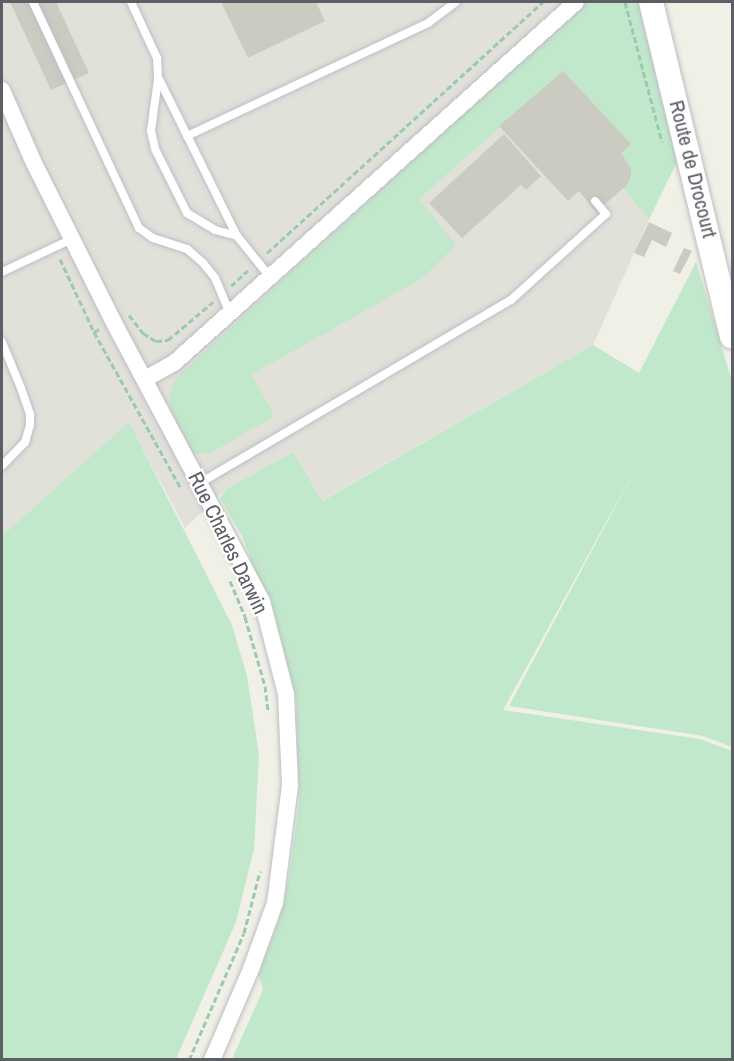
<!DOCTYPE html>
<html>
<head>
<meta charset="utf-8">
<style>
  body { margin:0 }
  #map { position:relative; width:734px; height:1061px; overflow:hidden; background:#f0f0e6; font-family:"Archivo Narrow",sans-serif }
  div>[style] { position:absolute }
  .industrial>* { inset:0; background:#e1e1da }
  .green>* { inset:0; background:#c2e8cb }
  .building>* { inset:0; background:#cbcbc2 }
  .path>* { height:3px; margin-top:-1.5px; transform-origin:0; background:repeating-linear-gradient(90deg,#9bc9b3 0 6px,transparent 0 9px) }
  .roads { filter:drop-shadow(0 0 2px #bdbec5) drop-shadow(0 0 2px #bdbec5) }
  .lane>* { height:8px; margin:-4px; padding:0 4px; transform-origin:4px; border-radius:4px; background:#fff }
  .street>* { height:16px; margin:-8px; padding:0 8px; transform-origin:8px; border-radius:8px; background:#fff }
  .secondary>* { height:24px; margin:-12px; padding:0 12px; transform-origin:12px; border-radius:12px; background:#fff }
  span { translate:-50% -50%; white-space:nowrap; text-align:center; line-height:1.15; -webkit-text-stroke:4.5px #fff; paint-order:stroke }
  .street-label { font-size:21px; color:#5d5f67 }
  .frame { position:absolute; inset:0; border:3px solid #5d5f67; pointer-events:none }
</style>
</head>
<body>
<div id="map">
  <div class="industrial">
    <div style="clip-path:polygon(2px 2px,616px 2px,669px 175px,593px 345px,321px 501px,293px 452px,226px 489px,185px 528px,129px 423px,2px 536px)"></div>
  </div>
  <div class="green">
    <div style="clip-path:polygon(585px 2px,642px 2px,678px 160px,649px 219px,623px 188px,631px 176px,631px 168px,621px 153px,630px 144px,563px 71px,419px 199px,456px 245px,423px 278px,251px 375px,273px 411px,270px 419px,211px 453px,194px 454px,173px 416px,169px 397px,175px 379px)"></div>
    <div style="clip-path:polygon(696px 262px,732px 381px,732px 747px,703px 736px,509px 706px,643px 455px,503px 710px,700px 739px,732px 751px,732px 1059px,232px 1059px,263px 990px,258px 974px,277px 926px,289px 878px,299px 803px,296px 699px,280px 637px,243px 538px,220px 498px,226px 489px,293px 452px,322px 501px,593px 345px,639px 373px)"></div>
    <div style="clip-path:polygon(129px 422px,232px 625px,247px 676px,259px 755px,254px 849px,236px 922px,176px 1059px,2px 1059px,2px 536px)"></div>
  </div>
  <div class="building">
    <div style="clip-path:polygon(10px 2px,56px 2px,89px 73px,51px 90px)"></div>
    <div style="clip-path:polygon(221px 2px,316px 2px,325px 21px,248px 58px)"></div>
    <div style="clip-path:polygon(563px 71px,631px 144px,621px 153px,631px 168px,631px 176px,627px 185px,596px 212px,579px 191px,568px 201px,499px 126px)"></div>
    <div style="clip-path:polygon(504px 134px,541px 176px,526px 190px,521px 185px,462px 238px,429px 203px)"></div>
    <div style="clip-path:polygon(649px 222px,672px 233px,666px 247px,652px 240px,644px 257px,634px 253px)"></div>
    <div style="clip-path:polygon(684px 248px,692px 251px,680px 274px,673px 271px)"></div>
  </div>
  <div class="path">
    <div style="left:625px;top:2px;width:145px;rotate:75.2deg"></div>
    <div style="left:267px;top:253px;width:373px;rotate:-42.3deg"></div>
    <div style="left:60px;top:259px;width:81px;rotate:65deg"></div>
    <div style="left:94px;top:332px;width:6px;rotate:-31deg"></div>
    <div style="left:231px;top:286px;width:23px;rotate:-43deg"></div>
    <div style="left:129px;top:315px;width:23px;rotate:52deg"></div>
    <div style="left:143px;top:333px;width:15px;rotate:32deg"></div>
    <div style="left:156px;top:341px;width:12px;rotate:-5deg"></div>
    <div style="left:168px;top:340px;width:59px;rotate:-40.2deg"></div>
    <div style="left:94px;top:332px;width:179px;rotate:60.9deg"></div>
    <div style="left:230px;top:581px;width:39px;rotate:67deg"></div>
    <div style="left:245px;top:617px;width:72px;rotate:73.8deg"></div>
    <div style="left:265px;top:686px;width:24px;rotate:83deg"></div>
    <div style="left:189px;top:1060px;width:138px;rotate:-66.6deg"></div>
    <div style="left:244px;top:933px;width:64px;rotate:-75.5deg"></div>
  </div>
  <div class="roads">
    <div class="lane">
      <div style="left:33px;top:2px;width:250px;rotate:64.9deg"></div>
      <div style="left:139px;top:228px;width:17px;rotate:36deg"></div>
      <div style="left:153px;top:238px;width:36px;rotate:18deg"></div>
      <div style="left:187px;top:249px;width:21px;rotate:41deg"></div>
      <div style="left:203px;top:263px;width:19px;rotate:51deg"></div>
      <div style="left:215px;top:278px;width:38px;rotate:67deg"></div>
      <div style="left:131px;top:2px;width:62px;rotate:65.1deg"></div>
      <div style="left:157px;top:58px;width:21px;rotate:87deg"></div>
      <div style="left:158px;top:79px;width:52px;rotate:97.7deg"></div>
      <div style="left:151px;top:131px;width:18px;rotate:77deg"></div>
      <div style="left:155px;top:149px;width:72px;rotate:63.4deg"></div>
      <div style="left:187px;top:213px;width:33px;rotate:31deg"></div>
      <div style="left:215px;top:230px;width:23px;rotate:15deg"></div>
      <div style="left:159px;top:79px;width:175px;rotate:63.6deg"></div>
      <div style="left:237px;top:236px;width:53px;rotate:51.2deg"></div>
      <div style="left:187px;top:136px;width:266px;rotate:-25.1deg"></div>
      <div style="left:428px;top:23px;width:35px;rotate:-37deg"></div>
      <div style="left:2px;top:272px;width:77px;rotate:-25.2deg"></div>
      <div style="left:2px;top:342px;width:50px;rotate:67.6deg"></div>
      <div style="left:21px;top:388px;width:28px;rotate:71deg"></div>
      <div style="left:30px;top:414px;width:11px;rotate:90deg"></div>
      <div style="left:30px;top:425px;width:18px;rotate:106deg"></div>
      <div style="left:25px;top:442px;width:33px;rotate:134deg"></div>
      <div style="left:200px;top:483px;width:361px;rotate:-30.5deg"></div>
      <div style="left:511px;top:300px;width:128px;rotate:-42.2deg"></div>
      <div style="left:606px;top:214px;width:17px;rotate:-130deg"></div>
    </div>
    <div class="street">
      <div style="left:2px;top:90px;width:77px;rotate:66.4deg"></div>
      <div style="left:33px;top:161px;width:179px;rotate:63.4deg"></div>
      <div style="left:113px;top:321px;width:317px;rotate:62deg"></div>
      <div style="left:262px;top:601px;width:96px;rotate:75.5deg"></div>
      <div style="left:286px;top:694px;width:91px;rotate:87.5deg"></div>
      <div style="left:290px;top:785px;width:119px;rotate:97.2deg"></div>
      <div style="left:275px;top:903px;width:70px;rotate:110deg"></div>
      <div style="left:251px;top:969px;width:99px;rotate:113.2deg"></div>
      <div style="left:145px;top:379px;width:33px;rotate:-29deg"></div>
      <div style="left:174px;top:363px;width:540px;rotate:-41.92deg"></div>
    </div>
    <div class="secondary">
      <div style="left:651px;top:2px;width:344px;rotate:76.4deg"></div>
    </div>
  </div>
  <div class="street-label">
    <span style="left:693px;top:169px;rotate:76deg">Route de Drocourt</span>
    <span style="left:228px;top:543px;rotate:64deg">Rue Charles Darwin</span>
  </div>
  <div class="frame"></div>
</div>
</body>
</html>
